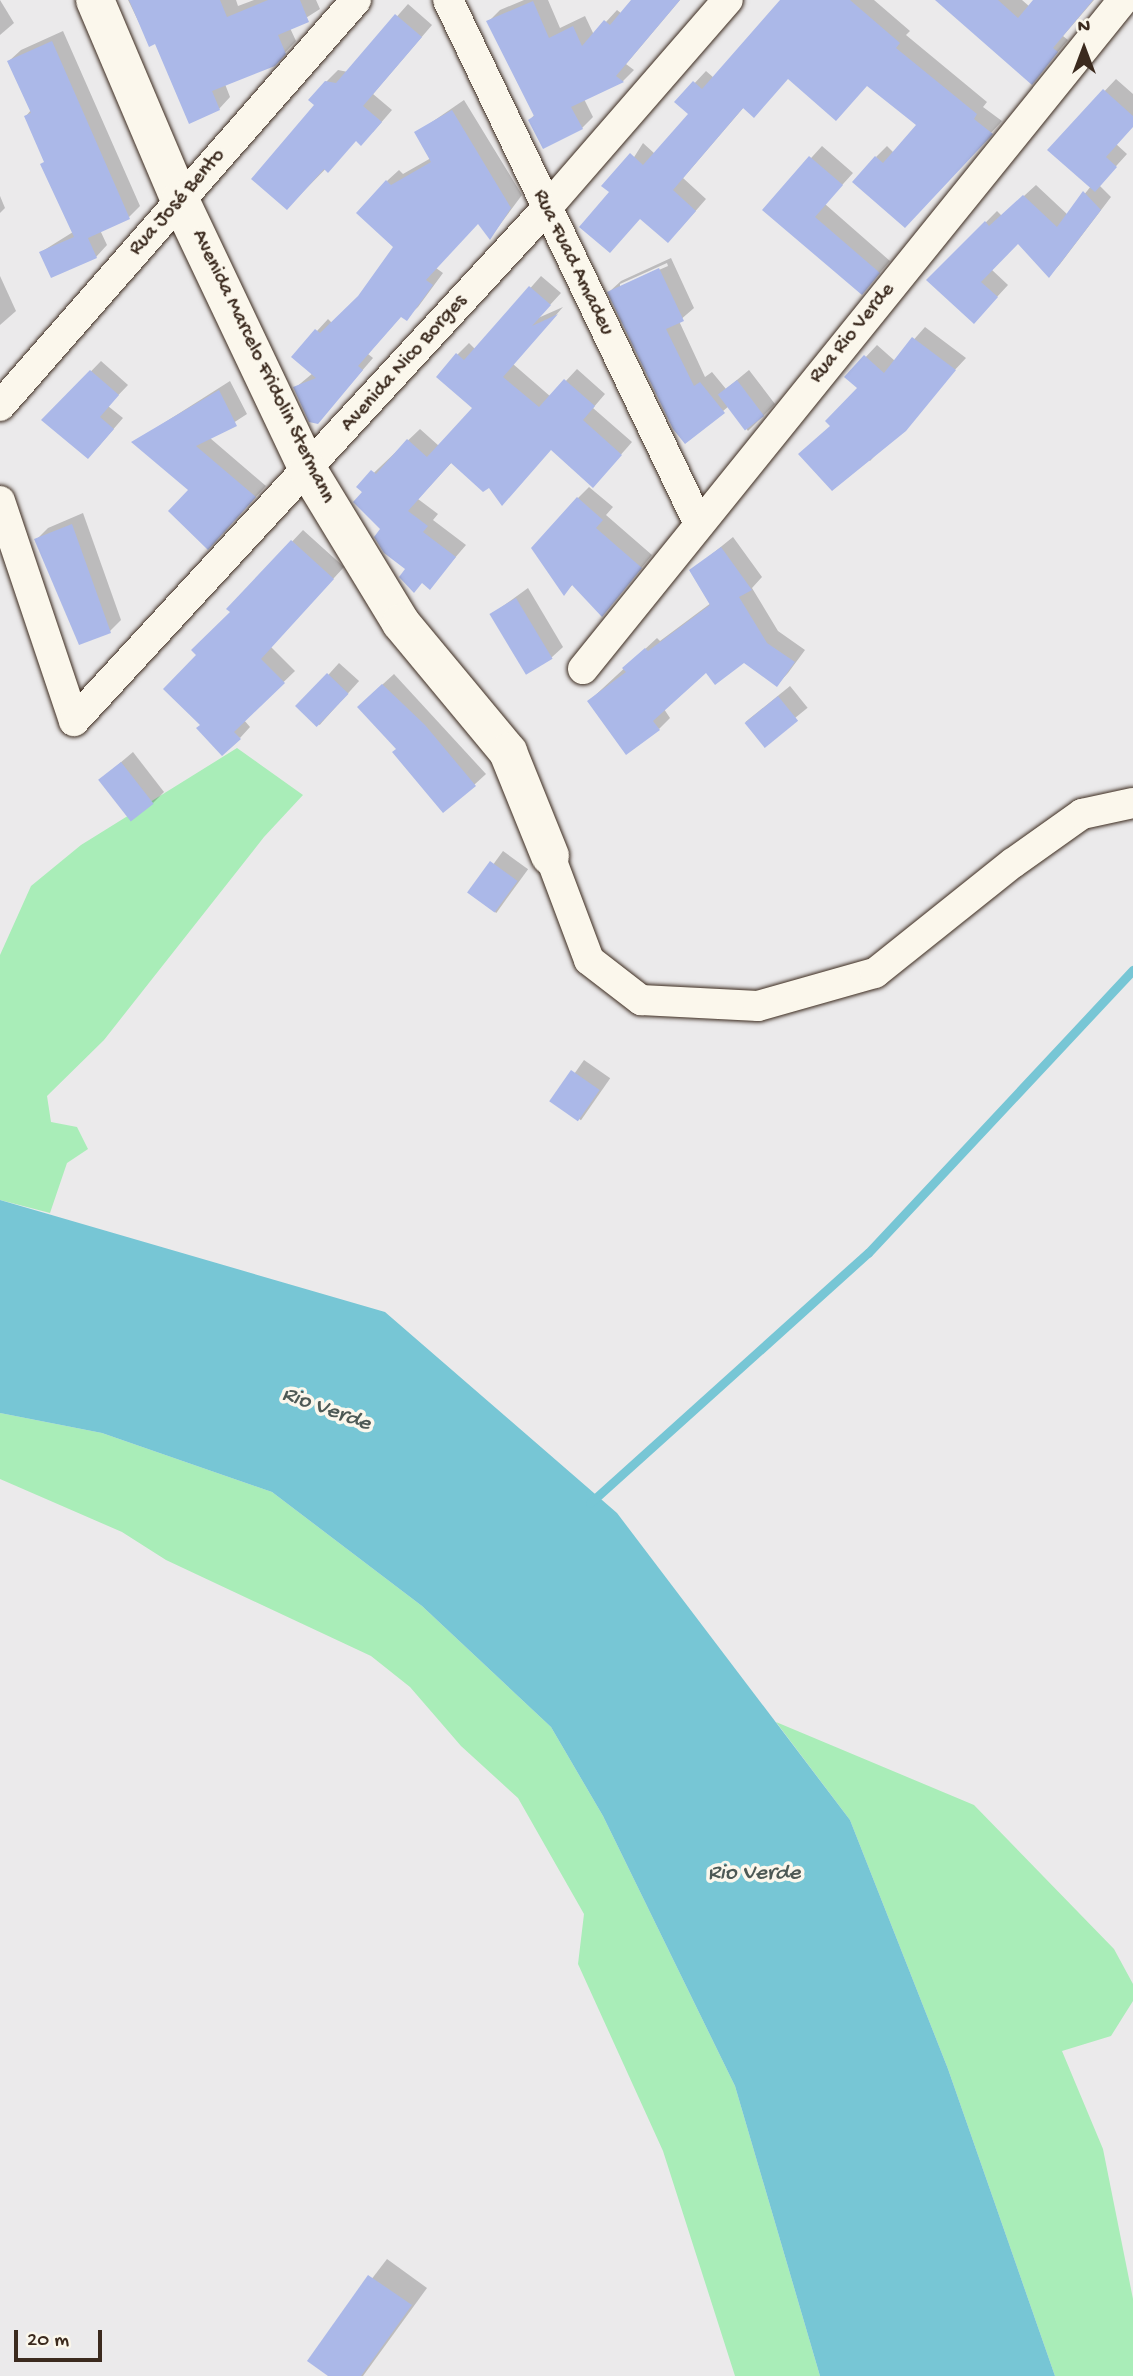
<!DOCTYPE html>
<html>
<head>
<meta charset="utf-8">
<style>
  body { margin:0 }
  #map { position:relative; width:1133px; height:2376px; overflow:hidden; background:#ebeaeb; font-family:"Gochi Hand",sans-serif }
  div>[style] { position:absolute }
  .green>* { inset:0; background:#a9edb8 }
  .water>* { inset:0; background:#77c6d5 }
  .shadow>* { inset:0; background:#0003; transform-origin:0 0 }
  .stream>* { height:9px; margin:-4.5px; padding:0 4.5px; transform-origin:4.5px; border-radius:4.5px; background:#77c6d5 }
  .building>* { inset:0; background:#abb8e8; transform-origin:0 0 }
  .roads { filter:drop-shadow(0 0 2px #3b2a1e) drop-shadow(0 0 2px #3b2a1e) }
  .minor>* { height:30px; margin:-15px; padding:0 15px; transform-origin:15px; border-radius:15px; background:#fbf7ec }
  .tertiary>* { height:38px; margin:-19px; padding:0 19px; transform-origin:19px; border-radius:19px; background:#fbf7ec }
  span { translate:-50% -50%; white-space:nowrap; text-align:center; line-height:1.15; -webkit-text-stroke:7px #fbf7ec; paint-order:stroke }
  .street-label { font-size:21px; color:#3b2a1e }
  .water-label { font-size:23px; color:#4d5955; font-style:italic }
  .north { position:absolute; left:1049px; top:14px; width:70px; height:70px; -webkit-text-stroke:5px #fbf7ec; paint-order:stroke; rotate:0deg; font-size:19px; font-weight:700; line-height:28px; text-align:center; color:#3b2a1e }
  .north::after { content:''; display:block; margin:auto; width:24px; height:32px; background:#3b2a1e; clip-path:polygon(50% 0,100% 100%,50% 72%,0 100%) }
  .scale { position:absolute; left:14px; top:2330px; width:88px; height:32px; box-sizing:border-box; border:4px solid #3b2a1e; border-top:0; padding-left:9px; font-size:21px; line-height:24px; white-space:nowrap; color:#3b2a1e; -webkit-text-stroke:5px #fbf7ec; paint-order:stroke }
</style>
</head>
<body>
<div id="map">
  <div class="green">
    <div style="clip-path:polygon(237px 748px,303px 795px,264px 837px,104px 1040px,47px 1096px,51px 1122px,77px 1127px,88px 1149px,67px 1163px,50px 1213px,0 1200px,0 955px,31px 886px,81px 845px)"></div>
    <div style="clip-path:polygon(0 1413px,102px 1433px,272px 1492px,422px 1606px,551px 1727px,603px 1816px,735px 2086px,820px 2376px,735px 2376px,663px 2151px,578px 1964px,584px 1914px,518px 1798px,461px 1746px,410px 1687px,371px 1656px,166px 1560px,122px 1532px,0 1479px)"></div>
    <div style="clip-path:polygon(776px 1722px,974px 1805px,1114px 1949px,1133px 1984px,1133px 2001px,1111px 2036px,1062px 2051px,1103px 2149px,1133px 2299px,1133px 2376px,1055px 2376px,948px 2069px,850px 1820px)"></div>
  </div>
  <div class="water">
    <div style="clip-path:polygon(0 1200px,385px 1312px,617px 1513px,850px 1820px,948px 2069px,1055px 2376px,820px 2376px,735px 2086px,603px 1816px,551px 1727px,422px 1606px,272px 1492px,102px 1433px,0 1413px)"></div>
  </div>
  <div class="shadow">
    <div style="clip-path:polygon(0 0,14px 23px,0 35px)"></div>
    <div style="clip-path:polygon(128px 0,236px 0,238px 6px,254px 0,316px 0,320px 9px,290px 28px,296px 41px,274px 64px,225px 84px,230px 97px,219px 109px,156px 42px,150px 45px)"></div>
    <div style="clip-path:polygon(524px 0,548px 0,560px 28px,585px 16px,594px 35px,617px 10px,622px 14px,634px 0,680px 0,626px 64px,634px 70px,623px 81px,584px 99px,593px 117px,582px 128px,530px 120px,535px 114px,488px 22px,500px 10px)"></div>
    <div style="clip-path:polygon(781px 0,874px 0,910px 31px,906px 35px,987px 102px,983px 107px,1002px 121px,916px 214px,876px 157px,887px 146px,894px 153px,918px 125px,868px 84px,789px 77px,744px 107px,683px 178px,706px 199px,679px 230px,612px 192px,643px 143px,655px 154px,690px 114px,677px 102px,706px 71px,714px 78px)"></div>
    <div style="clip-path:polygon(938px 0,1022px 0,1030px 7px,1035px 0,1094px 0,1063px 36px,1068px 40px,1032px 82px)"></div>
    <div style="clip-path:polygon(408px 4px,432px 25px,373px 94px,392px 110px,373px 132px,356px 138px,287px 208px,326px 82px,338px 70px,348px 72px)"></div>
    <div style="clip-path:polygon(63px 31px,140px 206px,129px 217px,100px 230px,107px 245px,96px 257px,41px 252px,73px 232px,26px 116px,31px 110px,9px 61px,21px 50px)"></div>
    <div style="clip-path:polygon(1116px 79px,1133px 94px,1133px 126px,1116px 144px,1127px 154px,1099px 185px,1111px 197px,1060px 264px,1049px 276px,1018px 242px,991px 269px,1008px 285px,985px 310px,929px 280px,997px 211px,1002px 216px,1036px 185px,1068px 215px,1091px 186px,1049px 150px)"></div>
    <div style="clip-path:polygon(464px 100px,522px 195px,490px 238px,478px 222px,436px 268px,443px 273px,418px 307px,406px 318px,402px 315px,368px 354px,373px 358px,318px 422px,295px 388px,313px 373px,317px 331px,328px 319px,332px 323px,360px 296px,395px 246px,387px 181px,399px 170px,403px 174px,431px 158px,416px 133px)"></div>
    <div style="clip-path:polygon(822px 146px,853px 173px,825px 204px,890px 261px,862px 293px,764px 210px)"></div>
    <div style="clip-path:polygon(0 196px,5px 208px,0 213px)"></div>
    <div style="clip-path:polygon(evenodd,671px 258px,694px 308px,679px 321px,705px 377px,712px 372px,726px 389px,749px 370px,775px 404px,748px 431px,729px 406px,686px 442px,609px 292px,621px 281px,671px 258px,667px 263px,668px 266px,620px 287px,620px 284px,667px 263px)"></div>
    <div style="clip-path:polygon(0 276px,16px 311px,0 325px)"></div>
    <div style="clip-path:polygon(541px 276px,561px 293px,538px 318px,563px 307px,513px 364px,551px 397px,577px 369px,605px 394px,593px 408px,632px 442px,604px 474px,552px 448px,489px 485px,452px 462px,418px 499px,438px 514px,433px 520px,466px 545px,430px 587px,407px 568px,359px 487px,420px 429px,439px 446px,474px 407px,457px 355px,469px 343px,476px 350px)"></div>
    <div style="clip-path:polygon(925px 327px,966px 358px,870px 461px,832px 425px,859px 388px,847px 377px,877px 345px,895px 361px)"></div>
    <div style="clip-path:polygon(101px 361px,128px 385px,108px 406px,123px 418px,98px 447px,44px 420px)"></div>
    <div style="clip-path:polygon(230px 381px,247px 414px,210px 438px,266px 486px,218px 537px,190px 489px,134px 442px)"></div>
    <div style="clip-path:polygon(589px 487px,613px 507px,606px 515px,652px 555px,602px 615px,573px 584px,565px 593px,578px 498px)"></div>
    <div style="clip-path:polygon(83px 513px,121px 620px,110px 631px,36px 540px,48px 528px)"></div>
    <div style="clip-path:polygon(303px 530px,344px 567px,271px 647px,295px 671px,244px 720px,250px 727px,240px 738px,202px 725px,198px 655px,232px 612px,229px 609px)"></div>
    <div style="clip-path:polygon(733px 537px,762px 577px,752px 588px,778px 631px,805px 650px,788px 673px,777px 685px,744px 661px,706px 671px,664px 709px,670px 718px,659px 729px,589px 701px,657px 638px,660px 641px,711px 603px,691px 571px)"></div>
    <div style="clip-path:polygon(528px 588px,563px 647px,551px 658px,492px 614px)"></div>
    <div style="left:339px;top:663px;width:27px;height:59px;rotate:42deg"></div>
    <div style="clip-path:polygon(394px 674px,486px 774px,474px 785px,398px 749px,370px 696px)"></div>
    <div style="left:790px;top:686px;width:28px;height:57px;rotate:51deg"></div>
    <div style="clip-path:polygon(133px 752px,164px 792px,153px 803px,100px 780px)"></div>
    <div style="left:503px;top:851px;width:31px;height:54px;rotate:36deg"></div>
    <div style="left:584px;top:1060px;width:32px;height:51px;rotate:35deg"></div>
    <div style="clip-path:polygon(387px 2259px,427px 2288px,363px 2376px,331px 2376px,309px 2361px)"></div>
  </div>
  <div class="stream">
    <div style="left:590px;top:1503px;width:374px;rotate:-42deg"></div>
    <div style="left:868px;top:1253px;width:388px;rotate:-46.9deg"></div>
  </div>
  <div class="building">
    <div style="clip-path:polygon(129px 0,220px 0,227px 17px,268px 0,300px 0,309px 22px,278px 35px,286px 54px,275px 66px,212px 91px,220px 110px,189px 124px,155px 44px,149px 47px)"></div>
    <div style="clip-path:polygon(631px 0,680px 0,616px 76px,624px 82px,571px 107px,583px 129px,543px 149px,528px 120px,534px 116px,486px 21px,533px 1px,549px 38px,573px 26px,582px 46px,604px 20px,610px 25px)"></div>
    <div style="clip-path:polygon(780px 0,850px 0,900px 43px,896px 48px,977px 114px,974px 119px,993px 134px,905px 228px,852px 182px,875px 156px,883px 163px,916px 125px,867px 86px,836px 121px,788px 79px,754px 118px,743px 108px,673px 190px,696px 211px,668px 243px,640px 219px,610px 253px,579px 227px,609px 192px,601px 186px,630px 153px,643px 165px,688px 114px,674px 102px,693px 81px,702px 89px)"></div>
    <div style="clip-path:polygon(935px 0,998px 0,1018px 18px,1033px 0,1093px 0,1053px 48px,1058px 52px,1032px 85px)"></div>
    <div style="clip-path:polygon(395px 14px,422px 37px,363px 106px,382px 122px,361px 146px,356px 141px,328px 173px,324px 169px,287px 210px,251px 179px,314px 105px,308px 100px,325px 81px,336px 83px)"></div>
    <div style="clip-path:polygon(52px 41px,130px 219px,88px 238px,97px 258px,51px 278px,39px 252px,74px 237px,40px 164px,44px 162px,24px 116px,31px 113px,7px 61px)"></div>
    <div style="clip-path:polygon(1103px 89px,1133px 116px,1133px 127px,1106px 157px,1117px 167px,1095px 192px,1047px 150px)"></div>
    <div style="clip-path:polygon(452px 110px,511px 208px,490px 240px,478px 224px,426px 280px,433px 285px,407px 321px,401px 317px,358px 366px,363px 370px,318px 424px,309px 422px,293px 387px,316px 378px,291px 357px,315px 329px,320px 333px,358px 296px,393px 247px,356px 213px,386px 180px,391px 185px,431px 162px,414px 132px)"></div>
    <div style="clip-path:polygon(809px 156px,843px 185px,815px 217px,880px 273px,862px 295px,762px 210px)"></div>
    <div style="clip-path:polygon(1083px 191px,1101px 210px,1049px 278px,1018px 244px,981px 282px,998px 297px,974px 324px,926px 280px,985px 221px,989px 226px,1023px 195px,1057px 227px)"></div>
    <div style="clip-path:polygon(659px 268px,684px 321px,666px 329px,694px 386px,700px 382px,725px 413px,685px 444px,673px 429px,607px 292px)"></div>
    <div style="clip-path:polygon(529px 286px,551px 305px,532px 326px,558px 314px,503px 377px,539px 407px,564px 379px,595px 406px,583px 420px,622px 455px,593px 488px,551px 450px,502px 506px,489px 488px,483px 492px,451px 463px,408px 511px,428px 526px,423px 532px,456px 557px,430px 590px,422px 583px,414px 593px,399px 577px,405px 569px,384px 553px,374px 537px,380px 529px,353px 502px,362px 492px,356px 487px,371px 470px,376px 474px,407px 439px,427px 457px,472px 408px,436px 377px,456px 353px,464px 360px)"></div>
    <div style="clip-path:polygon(912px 337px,956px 370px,906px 431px,832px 491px,798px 454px,830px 426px,825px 421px,857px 388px,844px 377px,864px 355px,884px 373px)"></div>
    <div style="clip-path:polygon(90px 370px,119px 395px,100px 417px,114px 429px,88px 459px,41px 420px)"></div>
    <div style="left:737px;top:380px;width:45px;height:24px;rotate:53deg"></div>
    <div style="clip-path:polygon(219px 390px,237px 426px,196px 446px,256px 497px,208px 550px,168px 511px,188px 490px,131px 442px)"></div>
    <div style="clip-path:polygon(577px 497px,603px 520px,596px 528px,642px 568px,602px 617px,572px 585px,564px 596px,531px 548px)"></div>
    <div style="clip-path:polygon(72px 524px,111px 633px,79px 645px,34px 539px)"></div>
    <div style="clip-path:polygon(291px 540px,334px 579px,261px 659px,285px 683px,234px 732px,241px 739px,222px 756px,196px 728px,200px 725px,163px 689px,196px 655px,191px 650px,230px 612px,226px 609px)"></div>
    <div style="clip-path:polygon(721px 547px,752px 590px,739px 597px,767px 643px,795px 662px,777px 687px,744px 663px,715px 685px,706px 673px,653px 721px,660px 730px,626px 755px,587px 701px,626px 672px,622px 668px,645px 648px,648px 651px,710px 605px,689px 570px)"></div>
    <div style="left:516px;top:598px;width:71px;height:31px;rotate:59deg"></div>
    <div style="left:327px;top:673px;width:30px;height:46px;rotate:44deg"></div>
    <div style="clip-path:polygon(382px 684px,425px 725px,476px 786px,443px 813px,392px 752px,396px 749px,357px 707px)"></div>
    <div style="left:778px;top:696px;width:32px;height:43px;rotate:51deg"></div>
    <div style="left:121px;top:762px;width:53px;height:29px;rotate:52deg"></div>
    <div style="left:490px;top:861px;width:34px;height:39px;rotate:36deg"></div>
    <div style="left:571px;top:1070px;width:35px;height:38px;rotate:35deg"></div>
    <div style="clip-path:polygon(368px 2275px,412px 2305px,361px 2376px,328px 2376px,307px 2361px)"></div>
  </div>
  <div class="roads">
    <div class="minor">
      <div style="left:448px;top:0;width:581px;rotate:64.41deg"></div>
      <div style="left:0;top:406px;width:540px;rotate:-48.75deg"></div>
      <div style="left:0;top:501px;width:232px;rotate:71.4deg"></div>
      <div style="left:74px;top:721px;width:696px;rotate:-47.33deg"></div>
      <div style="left:546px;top:209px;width:277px;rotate:-49deg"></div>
      <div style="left:583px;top:669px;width:860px;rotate:-51.09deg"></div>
      <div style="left:550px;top:856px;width:111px;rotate:69.4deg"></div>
      <div style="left:589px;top:960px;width:66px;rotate:37.6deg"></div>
      <div style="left:641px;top:1000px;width:117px;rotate:2.9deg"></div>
      <div style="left:758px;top:1006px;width:122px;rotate:-15.8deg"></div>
      <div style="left:875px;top:973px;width:176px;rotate:-38.6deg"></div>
      <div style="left:1013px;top:863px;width:85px;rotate:-35.4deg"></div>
      <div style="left:1082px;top:814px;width:52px;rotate:-12.2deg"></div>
    </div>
    <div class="tertiary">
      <div style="left:95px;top:0;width:217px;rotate:67deg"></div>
      <div style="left:180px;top:200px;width:299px;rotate:64.6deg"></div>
      <div style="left:308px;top:470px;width:179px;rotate:58.7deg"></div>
      <div style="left:401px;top:623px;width:168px;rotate:50.3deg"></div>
      <div style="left:508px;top:752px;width:112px;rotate:68deg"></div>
    </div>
  </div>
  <div class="street-label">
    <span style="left:178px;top:203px;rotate:-49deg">Rua José Bento</span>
    <span style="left:572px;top:263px;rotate:64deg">Rua Fuad Amadeu</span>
    <span style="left:853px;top:334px;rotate:-51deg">Rua Rio Verde</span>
    <span style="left:405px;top:364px;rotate:-48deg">Avenida Nico Borges</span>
    <span style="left:262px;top:367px;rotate:64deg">Avenida Marcelo Fridolin Stermann</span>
  </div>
  <div class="water-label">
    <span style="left:326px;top:1410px;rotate:20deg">Rio Verde</span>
    <span style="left:754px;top:1874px">Rio Verde</span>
  </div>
  <div class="north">N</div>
  <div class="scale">20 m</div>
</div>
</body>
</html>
